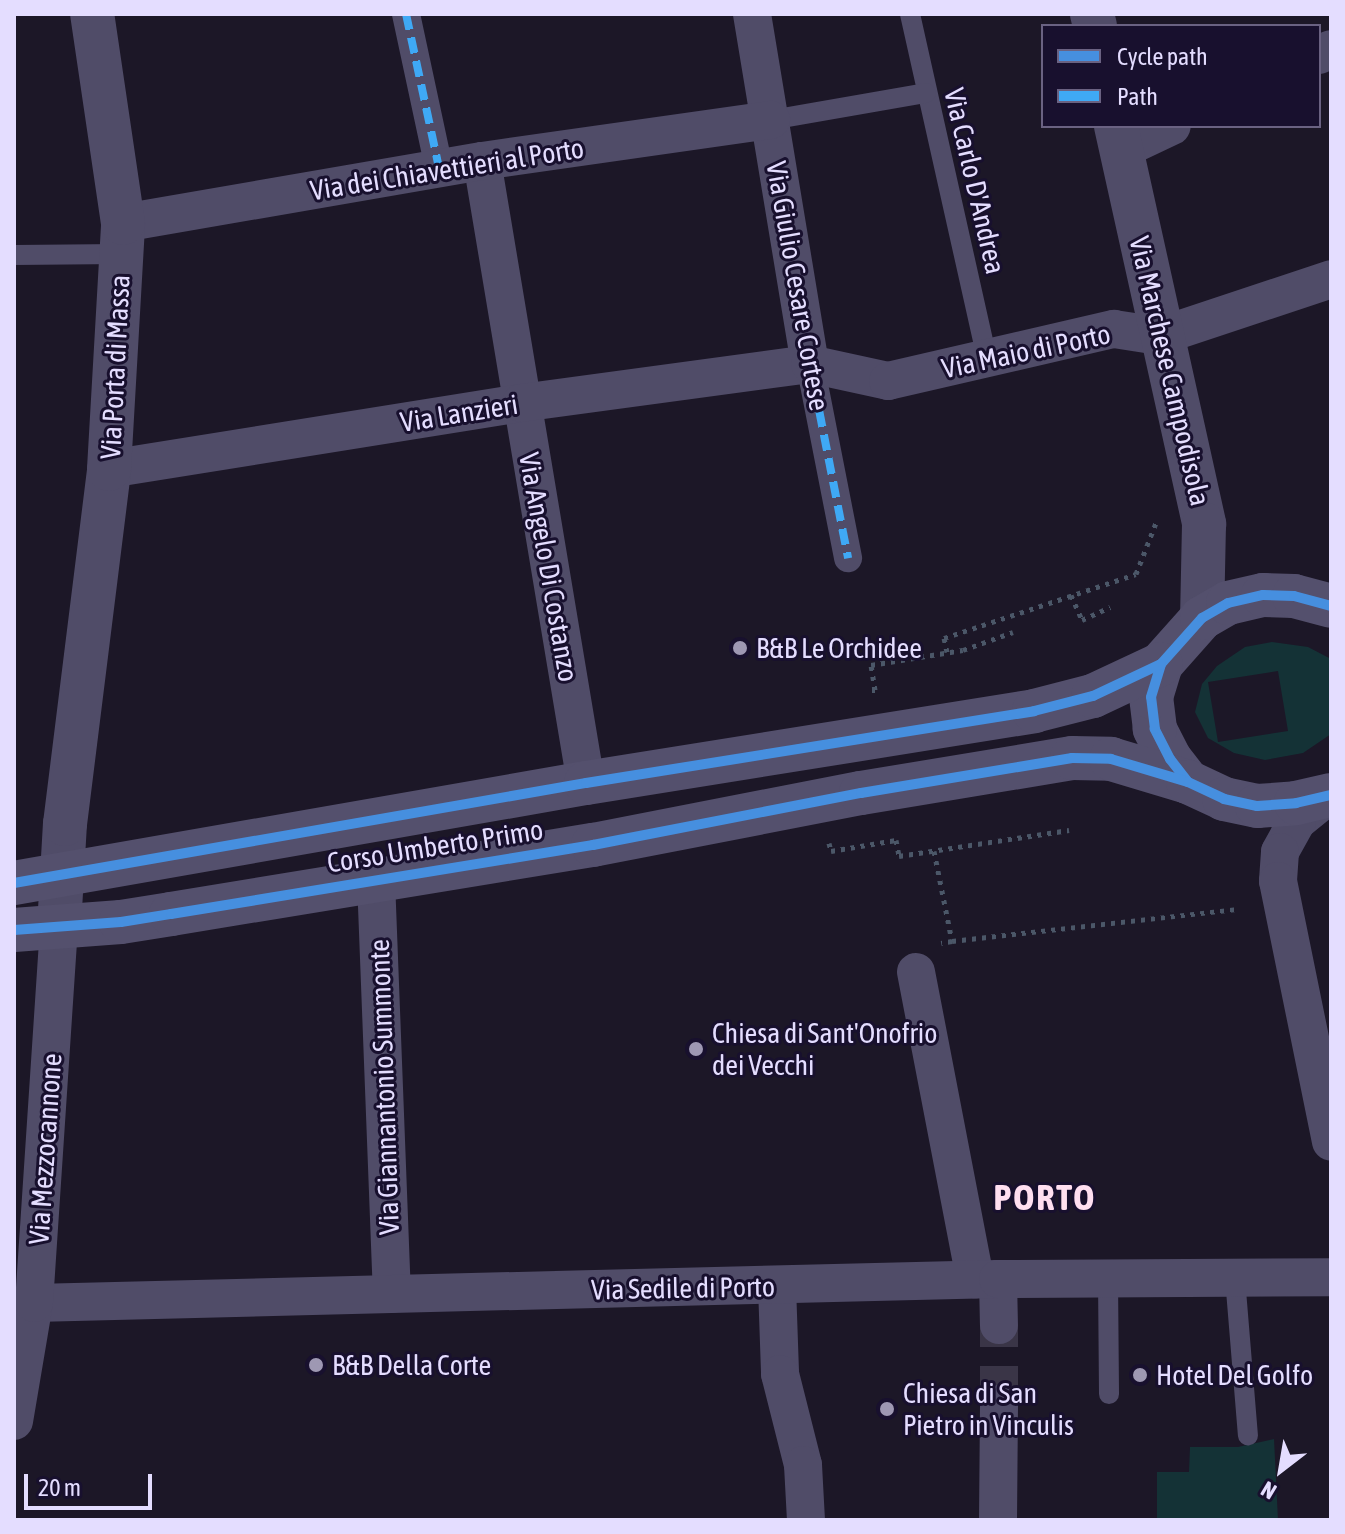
<!DOCTYPE html>
<html>
<head>
<meta charset="utf-8">
<style>
  body { margin:0 }
  #map { position:relative; width:1345px; height:1534px; overflow:hidden; background:#1c1727; font-family:"Asap Condensed",sans-serif }
  div>[style] { position:absolute }
  .green>* { inset:0; background:#143236 }
  .minor-tunnel>* { height:38px; margin-top:-19px; transform-origin:0; background:repeating-linear-gradient(90deg,#3a3547 0 38px,transparent 0 57px) }
  .path>* { height:5px; margin-top:-2.5px; transform-origin:0; background:repeating-linear-gradient(90deg,#4b5768 0 4px,transparent 0 10px) }
  .service>* { height:20px; margin:-10px; padding:0 10px; transform-origin:10px; border-radius:10px; background:#504c68 }
  .pedestrian>* { height:28px; margin:-14px; padding:0 14px; transform-origin:14px; border-radius:14px; background:#504c68 }
  .minor>* { height:38px; margin:-19px; padding:0 19px; transform-origin:19px; border-radius:19px; background:#504c68 }
  .tertiary>* { height:44px; margin:-22px; padding:0 22px; transform-origin:22px; border-radius:22px; background:#504c68 }
  .secondary>* { height:44px; margin:-22px; padding:0 22px; transform-origin:22px; border-radius:22px; background:#54506d }
  .quiet>* { height:8px; margin-top:-4px; transform-origin:0; background:repeating-linear-gradient(90deg,#3fa9f5 0 16px,transparent 0 24px) }
  .cycleway>* { height:10px; margin:-5px; padding:0 5px; transform-origin:5px; border-radius:5px; background:#468fdf }
  .dots>* { width:22px; height:22px; translate:-50% -50%; box-sizing:border-box; border:4px solid #18102e; border-radius:50% }
  span { translate:-50% -50%; white-space:nowrap; text-align:center; line-height:1.15; -webkit-text-stroke:6px #18102e; paint-order:stroke }
  .street-label { font-size:28px; color:#e4ddff }
  .poi-label { font-size:28px; color:#e4ddff }
  .left { translate:0 -50%; text-align:left }
  .district-label { font-size:36px; color:#ffdff0; font-weight:700; letter-spacing:2px }
  .frame { position:absolute; inset:0; border:16px solid #e4ddff; pointer-events:none }
  .legend { position:absolute; left:1041px; top:24px; width:280px; height:104px; box-sizing:border-box; background:#18102e; border:2px solid #6a6282; margin:0; padding:10px 14px; list-style:none; font-size:24px; color:#e4ddff }
  .legend li { display:flex; align-items:center; gap:16px; height:40px }
  .legend b { width:40px; border:2px solid #6a6282 }
  .north { position:absolute; left:1241px; top:1430px; width:80px; height:80px; -webkit-text-stroke:6px #18102e; paint-order:stroke; rotate:211deg; font-size:22px; font-weight:700; line-height:32px; text-align:center; color:#e4ddff }
  .north::after { content:''; display:block; margin:auto; width:28px; height:36px; background:#e4ddff; clip-path:polygon(50% 0,100% 100%,50% 72%,0 100%) }
  .scale { position:absolute; left:24px; top:1474px; width:128px; height:36px; box-sizing:border-box; border:4px solid #e4ddff; border-top:0; padding-left:10px; font-size:24px; line-height:28px; white-space:nowrap; color:#e4ddff; -webkit-text-stroke:6px #18102e; paint-order:stroke }
</style>
</head>
<body>
<div id="map">
  <div class="green">
    <div style="clip-path:polygon(evenodd,1272px 642px,1308px 647px,1331px 659px,1331px 734px,1303px 753px,1265px 760px,1234px 753px,1208px 738px,1195px 712px,1202px 684px,1217px 666px,1245px 647px,1272px 642px,1278px 671px,1288px 731px,1218px 742px,1208px 682px,1278px 671px)"></div>
    <div style="clip-path:polygon(1274px 1439px,1278px 1520px,1157px 1520px,1157px 1472px,1189px 1472px,1190px 1447px,1238px 1447px)"></div>
  </div>
  <div class="minor-tunnel">
    <div style="left:999px;top:1404px;width:79px;rotate:-90deg"></div>
  </div>
  <div class="path">
    <div style="left:1071px;top:595px;width:27px;rotate:66deg"></div>
    <div style="left:1082px;top:620px;width:31px;rotate:-25deg"></div>
    <div style="left:947px;top:652px;width:14px;rotate:-102deg"></div>
    <div style="left:944px;top:638px;width:202px;rotate:-18.4deg"></div>
    <div style="left:1136px;top:574px;width:58px;rotate:-68.7deg"></div>
    <div style="left:872px;top:690px;width:3px"></div>
    <div style="left:875px;top:690px;width:25px;rotate:-99deg"></div>
    <div style="left:871px;top:665px;width:93px;rotate:-9.3deg"></div>
    <div style="left:963px;top:650px;width:53px;rotate:-19.8deg"></div>
    <div style="left:829px;top:843px;width:8px;rotate:76deg"></div>
    <div style="left:831px;top:851px;width:66px;rotate:-9.6deg"></div>
    <div style="left:896px;top:840px;width:16px;rotate:79deg"></div>
    <div style="left:899px;top:856px;width:172px;rotate:-8.7deg"></div>
    <div style="left:934px;top:851px;width:92px;rotate:78.7deg"></div>
    <div style="left:952px;top:941px;width:11px;rotate:170deg"></div>
    <div style="left:952px;top:941px;width:286px;rotate:-6.4deg"></div>
  </div>
  <div class="service">
    <div style="left:910px;top:14px;width:353px;rotate:77.4deg"></div>
    <div style="left:771px;top:120px;width:157px;rotate:-9.9deg"></div>
    <div style="left:14px;top:255px;width:107px;rotate:-0.5deg"></div>
    <div style="left:1108px;top:1278px;width:116px;rotate:89.5deg"></div>
    <div style="left:1235px;top:1278px;width:158px;rotate:85.3deg"></div>
  </div>
  <div class="pedestrian">
    <div style="left:406px;top:14px;width:157px;rotate:77.9deg"></div>
    <div style="left:810px;top:364px;width:198px;rotate:78.9deg"></div>
  </div>
  <div class="minor">
    <div style="left:752px;top:14px;width:355px;rotate:80.6deg"></div>
    <div style="left:1319px;top:55px;width:13px;rotate:-27deg"></div>
    <div style="left:1121px;top:150px;width:56px;rotate:-25.2deg"></div>
    <div style="left:482px;top:161px;width:631px;rotate:80.51deg"></div>
    <div style="left:123px;top:223px;width:364px;rotate:-9.8deg"></div>
    <div style="left:482px;top:161px;width:292px;rotate:-8.1deg"></div>
    <div style="left:109px;top:469px;width:417px;rotate:-9.1deg"></div>
    <div style="left:521px;top:403px;width:292px;rotate:-7.7deg"></div>
    <div style="left:810px;top:364px;width:80px;rotate:12.3deg"></div>
    <div style="left:888px;top:381px;width:232px;rotate:-13deg"></div>
    <div style="left:1114px;top:329px;width:47px;rotate:8.7deg"></div>
    <div style="left:1160px;top:336px;width:180px;rotate:-18.4deg"></div>
    <div style="left:1328px;top:796px;width:40px;rotate:141deg"></div>
    <div style="left:1297px;top:821px;width:35px;rotate:119deg"></div>
    <div style="left:1280px;top:852px;width:29px;rotate:94deg"></div>
    <div style="left:1278px;top:881px;width:266px;rotate:78.5deg"></div>
    <div style="left:376px;top:880px;width:414px;rotate:87.8deg"></div>
    <div style="left:916px;top:972px;width:313px;rotate:79.1deg"></div>
    <div style="left:998px;top:1279px;width:46px;rotate:88.8deg"></div>
    <div style="left:777px;top:1286px;width:88px;rotate:88deg"></div>
    <div style="left:780px;top:1374px;width:94px;rotate:75.8deg"></div>
    <div style="left:803px;top:1465px;width:55px;rotate:86.9deg"></div>
    <div style="left:34px;top:1303px;width:964px;rotate:-1.43deg"></div>
    <div style="left:998px;top:1279px;width:333px;rotate:-0.3deg"></div>
    <div style="left:14px;top:1421px;width:120px;rotate:-80.4deg"></div>
    <div style="left:34px;top:1303px;width:377px;rotate:-86.2deg"></div>
    <div style="left:998px;top:1520px;width:116px;rotate:-89.5deg"></div>
  </div>
  <div class="tertiary">
    <div style="left:1092px;top:14px;width:12px;rotate:76deg"></div>
    <div style="left:1116px;top:126px;width:408px;rotate:77.5deg"></div>
    <div style="left:1204px;top:524px;width:94px;rotate:91.2deg"></div>
    <div style="left:59px;top:927px;width:103px;rotate:-86.7deg"></div>
    <div style="left:65px;top:824px;width:358px;rotate:-82.9deg"></div>
    <div style="left:109px;top:469px;width:246px;rotate:-86.7deg"></div>
    <div style="left:123px;top:223px;width:211px;rotate:-98.4deg"></div>
  </div>
  <div class="secondary">
    <div style="left:1188px;top:782px;width:29px;rotate:-128deg"></div>
    <div style="left:1170px;top:759px;width:34px;rotate:-117deg"></div>
    <div style="left:1155px;top:729px;width:32px;rotate:-97deg"></div>
    <div style="left:1151px;top:697px;width:34px;rotate:-73deg"></div>
    <div style="left:1161px;top:664px;width:62px;rotate:-48.3deg"></div>
    <div style="left:1202px;top:618px;width:30px;rotate:-30deg"></div>
    <div style="left:1228px;top:603px;width:36px;rotate:-13deg"></div>
    <div style="left:1263px;top:595px;width:31px;rotate:2deg"></div>
    <div style="left:1294px;top:596px;width:38px;rotate:15deg"></div>
    <div style="left:14px;top:883px;width:581px;rotate:-9.92deg"></div>
    <div style="left:586px;top:783px;width:454px;rotate:-9.1deg"></div>
    <div style="left:1034px;top:711px;width:61px;rotate:-14.3deg"></div>
    <div style="left:1093px;top:696px;width:75px;rotate:-25.2deg"></div>
    <div style="left:14px;top:930px;width:107px;rotate:-4.3deg"></div>
    <div style="left:121px;top:922px;width:51px;rotate:-9.1deg"></div>
    <div style="left:171px;top:914px;width:428px;rotate:-9.3deg"></div>
    <div style="left:593px;top:845px;width:273px;rotate:-11deg"></div>
    <div style="left:861px;top:793px;width:214px;rotate:-9.4deg"></div>
    <div style="left:1072px;top:758px;width:39px;rotate:1deg"></div>
    <div style="left:1111px;top:759px;width:80px;rotate:16.6deg"></div>
    <div style="left:1188px;top:782px;width:40px;rotate:25deg"></div>
    <div style="left:1224px;top:799px;width:34px;rotate:12deg"></div>
    <div style="left:1257px;top:806px;width:39px;rotate:-4deg"></div>
    <div style="left:1296px;top:803px;width:36px;rotate:-13deg"></div>
  </div>
  <div class="quiet">
    <div style="left:406px;top:14px;width:157px;rotate:77.9deg"></div>
    <div style="left:810px;top:364px;width:198px;rotate:78.9deg"></div>
  </div>
  <div class="cycleway">
    <div style="left:1188px;top:782px;width:29px;rotate:-128deg"></div>
    <div style="left:1170px;top:759px;width:34px;rotate:-117deg"></div>
    <div style="left:1155px;top:729px;width:32px;rotate:-97deg"></div>
    <div style="left:1151px;top:697px;width:34px;rotate:-73deg"></div>
    <div style="left:1161px;top:664px;width:62px;rotate:-48.3deg"></div>
    <div style="left:1202px;top:618px;width:30px;rotate:-30deg"></div>
    <div style="left:1228px;top:603px;width:36px;rotate:-13deg"></div>
    <div style="left:1263px;top:595px;width:31px;rotate:2deg"></div>
    <div style="left:1294px;top:596px;width:38px;rotate:15deg"></div>
    <div style="left:14px;top:883px;width:581px;rotate:-9.92deg"></div>
    <div style="left:586px;top:783px;width:454px;rotate:-9.1deg"></div>
    <div style="left:1034px;top:711px;width:61px;rotate:-14.3deg"></div>
    <div style="left:1093px;top:696px;width:75px;rotate:-25.2deg"></div>
    <div style="left:14px;top:930px;width:107px;rotate:-4.3deg"></div>
    <div style="left:121px;top:922px;width:51px;rotate:-9.1deg"></div>
    <div style="left:171px;top:914px;width:428px;rotate:-9.3deg"></div>
    <div style="left:593px;top:845px;width:273px;rotate:-11deg"></div>
    <div style="left:861px;top:793px;width:214px;rotate:-9.4deg"></div>
    <div style="left:1072px;top:758px;width:39px;rotate:1deg"></div>
    <div style="left:1111px;top:759px;width:80px;rotate:16.6deg"></div>
    <div style="left:1188px;top:782px;width:40px;rotate:25deg"></div>
    <div style="left:1224px;top:799px;width:34px;rotate:12deg"></div>
    <div style="left:1257px;top:806px;width:39px;rotate:-4deg"></div>
    <div style="left:1296px;top:803px;width:36px;rotate:-13deg"></div>
  </div>
  <div class="dots">
    <div style="left:740px;top:648px;background:#9e98b3"></div>
    <div style="left:696px;top:1049px;background:#9e98b3"></div>
    <div style="left:316px;top:1365px;background:#9e98b3"></div>
    <div style="left:1140px;top:1375px;background:#9e98b3"></div>
    <div style="left:887px;top:1409px;background:#9e98b3"></div>
  </div>
  <div class="street-label">
    <span style="left:447px;top:169px;rotate:-9deg">Via dei Chiavettieri al Porto</span>
    <span style="left:975px;top:181px;rotate:77deg">Via Carlo D'Andrea</span>
    <span style="left:798px;top:286px;rotate:80deg">Via Giulio Cesare Cortese</span>
    <span style="left:1026px;top:351px;rotate:-12deg">Via Maio di Porto</span>
    <span style="left:115px;top:367px;rotate:-87deg">Via Porta di Massa</span>
    <span style="left:1170px;top:371px;rotate:77deg">Via Marchese Campodisola</span>
    <span style="left:459px;top:413px;rotate:-9deg">Via Lanzieri</span>
    <span style="left:549px;top:567px;rotate:80deg">Via Angelo Di Costanzo</span>
    <span style="left:435px;top:846px;rotate:-9deg">Corso Umberto Primo</span>
    <span style="left:384px;top:1087px;rotate:-92deg">Via Giannantonio Summonte</span>
    <span style="left:45px;top:1149px;rotate:-86deg">Via Mezzocannone</span>
    <span style="left:683px;top:1288px;rotate:-1deg">Via Sedile di Porto</span>
  </div>
  <div class="poi-label">
    <span class="left" style="left:756px;top:648px">B&amp;B Le Orchidee</span>
    <span class="left" style="left:712px;top:1049px">Chiesa di Sant'Onofrio<br>dei Vecchi</span>
    <span class="left" style="left:332px;top:1365px">B&amp;B Della Corte</span>
    <span class="left" style="left:1156px;top:1375px">Hotel Del Golfo</span>
    <span class="left" style="left:903px;top:1409px">Chiesa di San<br>Pietro in Vinculis</span>
  </div>
  <div class="district-label">
    <span style="left:1045px;top:1198px">PORTO</span>
  </div>
  <div class="frame"></div>
  <ul class="legend">
  <li><b style="height:10px;background:#468fdf"></b>Cycle path</li>
  <li><b style="height:10px;background:#3fa9f5"></b>Path</li>
  </ul>
  <div class="north">N</div>
  <div class="scale">20 m</div>
</div>
</body>
</html>
